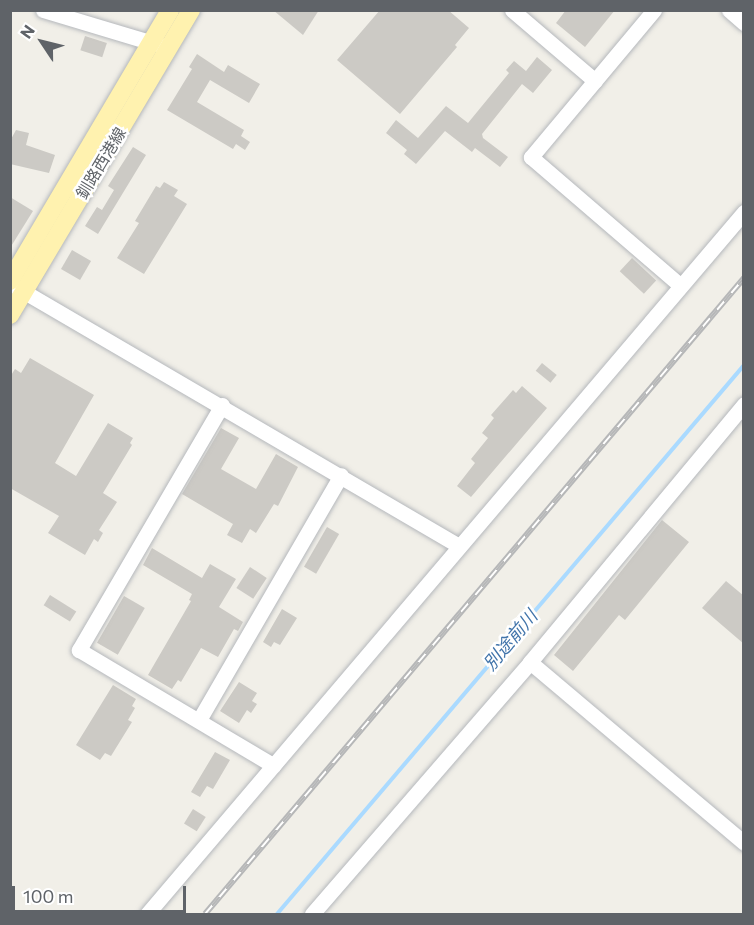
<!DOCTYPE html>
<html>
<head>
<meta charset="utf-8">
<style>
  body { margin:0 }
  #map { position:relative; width:754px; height:925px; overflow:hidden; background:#f1efe8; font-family:Commissioner,"Noto Sans JP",sans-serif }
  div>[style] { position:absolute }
  .stream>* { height:4px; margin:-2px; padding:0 2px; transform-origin:2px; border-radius:2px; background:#aadaff }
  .building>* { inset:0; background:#cccac5; transform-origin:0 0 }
  .roads { filter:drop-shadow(0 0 2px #b5b8bc) drop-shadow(0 0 2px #b5b8bc) }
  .minor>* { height:15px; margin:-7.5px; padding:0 7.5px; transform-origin:7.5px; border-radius:7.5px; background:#fff }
  .major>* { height:18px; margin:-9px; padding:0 9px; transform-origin:9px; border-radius:9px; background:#fff2af }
  .rail>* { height:6px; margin-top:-3px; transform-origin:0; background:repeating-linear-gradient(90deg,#fff 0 11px,#b6b7b8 0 22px); box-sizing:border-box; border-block:2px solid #b6b7b8 }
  span { translate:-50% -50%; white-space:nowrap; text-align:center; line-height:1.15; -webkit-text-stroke:5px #fff; paint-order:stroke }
  .street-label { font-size:16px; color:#5f6368 }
  .water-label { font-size:18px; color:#4174aa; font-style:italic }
  .frame { position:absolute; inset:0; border:12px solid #5f6368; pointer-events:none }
  .north { position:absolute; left:12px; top:12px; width:60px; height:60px; -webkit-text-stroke:4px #fff; paint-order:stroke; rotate:305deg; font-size:16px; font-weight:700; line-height:24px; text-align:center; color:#5f6368 }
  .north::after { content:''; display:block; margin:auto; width:21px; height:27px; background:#5f6368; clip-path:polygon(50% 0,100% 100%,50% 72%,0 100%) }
  .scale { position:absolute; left:12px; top:886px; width:174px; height:27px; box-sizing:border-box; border:3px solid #5f6368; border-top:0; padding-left:8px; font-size:18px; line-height:21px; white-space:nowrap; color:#5f6368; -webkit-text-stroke:4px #fff; paint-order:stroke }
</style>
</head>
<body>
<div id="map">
  <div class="stream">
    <div style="left:277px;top:914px;width:721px;rotate:-49.61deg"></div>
  </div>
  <div class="building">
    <div style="clip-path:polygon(273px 10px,319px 10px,303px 35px)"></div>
    <div style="clip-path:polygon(380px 10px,448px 10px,469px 28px,455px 45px,457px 47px,400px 114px,337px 60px)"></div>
    <div style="clip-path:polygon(566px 10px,615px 10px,585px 47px,556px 23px)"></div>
    <div style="left:85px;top:36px;width:23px;height:15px;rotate:18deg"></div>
    <div style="clip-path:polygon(197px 54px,224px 72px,228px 65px,260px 84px,249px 103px,210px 80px,197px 102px,244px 130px,241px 136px,250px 142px,245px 150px,236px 144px,233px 149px,167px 110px,192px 69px,189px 67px)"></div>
    <div style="clip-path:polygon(537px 57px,552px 70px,533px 93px,522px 84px,482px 134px,483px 138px,508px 157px,500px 167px,475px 148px,472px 152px,445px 131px,416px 164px,404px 154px,407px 150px,386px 133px,396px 120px,418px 138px,446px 106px,468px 123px,509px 73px,506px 70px,514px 61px,526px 71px)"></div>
    <div style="clip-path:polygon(16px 130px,29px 133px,26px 145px,55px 155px,49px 173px,10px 164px,10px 141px)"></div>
    <div style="clip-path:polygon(133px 147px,146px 155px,98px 234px,85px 226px,97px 207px,102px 210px,114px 190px,108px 186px)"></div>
    <div style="clip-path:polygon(164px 182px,178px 190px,174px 196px,187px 204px,144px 274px,117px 258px,139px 223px,135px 221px,156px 186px,160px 188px)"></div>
    <div style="clip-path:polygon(10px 197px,33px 211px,10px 248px)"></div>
    <div style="left:72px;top:250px;width:22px;height:22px;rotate:30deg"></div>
    <div style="left:632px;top:258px;width:33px;height:18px;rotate:43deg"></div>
    <div style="clip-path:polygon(30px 358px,94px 395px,55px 463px,76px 476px,108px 423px,133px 438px,130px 443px,132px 445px,103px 493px,117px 502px,99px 530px,103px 533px,98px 542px,94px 539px,85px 555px,48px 533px,59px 516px,10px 488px,10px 377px,15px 369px,21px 373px)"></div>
    <div style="left:542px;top:363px;width:19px;height:10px;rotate:39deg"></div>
    <div style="clip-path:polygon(522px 386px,547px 408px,471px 497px,457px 486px,475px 463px,471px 459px,488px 438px,482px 433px,494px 418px,491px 415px,513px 390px,516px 393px)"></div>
    <div style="clip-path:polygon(221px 428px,239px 438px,221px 469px,256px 489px,276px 454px,298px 467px,278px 506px,274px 504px,256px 533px,250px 529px,242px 543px,227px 535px,233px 524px,182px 494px)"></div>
    <div style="clip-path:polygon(662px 520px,689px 542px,625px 620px,619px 615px,573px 671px,554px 655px)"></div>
    <div style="left:327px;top:527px;width:14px;height:46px;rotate:30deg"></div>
    <div style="clip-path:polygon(152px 548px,202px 578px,210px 564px,236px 579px,219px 607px,243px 622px,238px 631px,234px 629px,218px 657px,201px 648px,181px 682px,178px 680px,172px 689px,148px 675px,191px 601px,189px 600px,192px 594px,143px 565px)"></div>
    <div style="left:250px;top:567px;width:20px;height:25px;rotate:33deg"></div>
    <div style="clip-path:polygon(726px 581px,744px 596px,744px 644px,702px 608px)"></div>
    <div style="left:50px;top:595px;width:31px;height:12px;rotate:32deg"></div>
    <div style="left:124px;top:596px;width:24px;height:54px;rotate:30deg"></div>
    <div style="clip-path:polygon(282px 609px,297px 618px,280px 645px,274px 642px,271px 647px,263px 642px)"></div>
    <div style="clip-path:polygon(239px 682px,257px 693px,252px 701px,257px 704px,251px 713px,247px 710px,239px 723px,220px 711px)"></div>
    <div style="clip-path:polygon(113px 685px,136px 699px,132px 706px,135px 708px,128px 720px,132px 722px,111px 756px,105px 753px,100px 760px,76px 745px)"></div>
    <div style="clip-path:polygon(215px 752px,230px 760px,213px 789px,207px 786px,200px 797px,191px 792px)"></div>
    <div style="left:193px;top:809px;width:15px;height:17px;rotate:32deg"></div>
  </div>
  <div class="roads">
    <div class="minor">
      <div style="left:43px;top:10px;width:122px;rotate:16.7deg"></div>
      <div style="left:512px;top:10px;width:109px;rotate:40.5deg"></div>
      <div style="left:654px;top:10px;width:192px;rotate:129.9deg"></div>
      <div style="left:531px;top:157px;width:196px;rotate:40.7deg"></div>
      <div style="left:729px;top:10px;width:20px;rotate:41deg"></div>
      <div style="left:16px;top:287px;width:513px;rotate:30.31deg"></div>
      <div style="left:222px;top:405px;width:284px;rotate:120.3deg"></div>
      <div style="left:79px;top:650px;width:226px;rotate:30.7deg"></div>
      <div style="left:530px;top:662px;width:280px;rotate:40.2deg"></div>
      <div style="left:199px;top:720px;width:283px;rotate:-59.9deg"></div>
      <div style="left:147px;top:914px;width:922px;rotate:-49.62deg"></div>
      <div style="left:312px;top:914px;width:333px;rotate:-49.1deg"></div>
      <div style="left:530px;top:662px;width:335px;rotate:-50.3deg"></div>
    </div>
    <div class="major">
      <div style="left:10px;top:281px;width:315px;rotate:-59.4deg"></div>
      <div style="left:10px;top:315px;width:355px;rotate:-59.3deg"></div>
    </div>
  </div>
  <div class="rail">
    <div style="left:205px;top:914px;width:834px;rotate:-49.72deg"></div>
  </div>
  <div class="street-label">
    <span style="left:101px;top:163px;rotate:-59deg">釧路西港線</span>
  </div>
  <div class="water-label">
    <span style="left:510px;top:640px;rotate:-50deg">別途前川</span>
  </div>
  <div class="frame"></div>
  <div class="north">N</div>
  <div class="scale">100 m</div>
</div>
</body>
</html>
